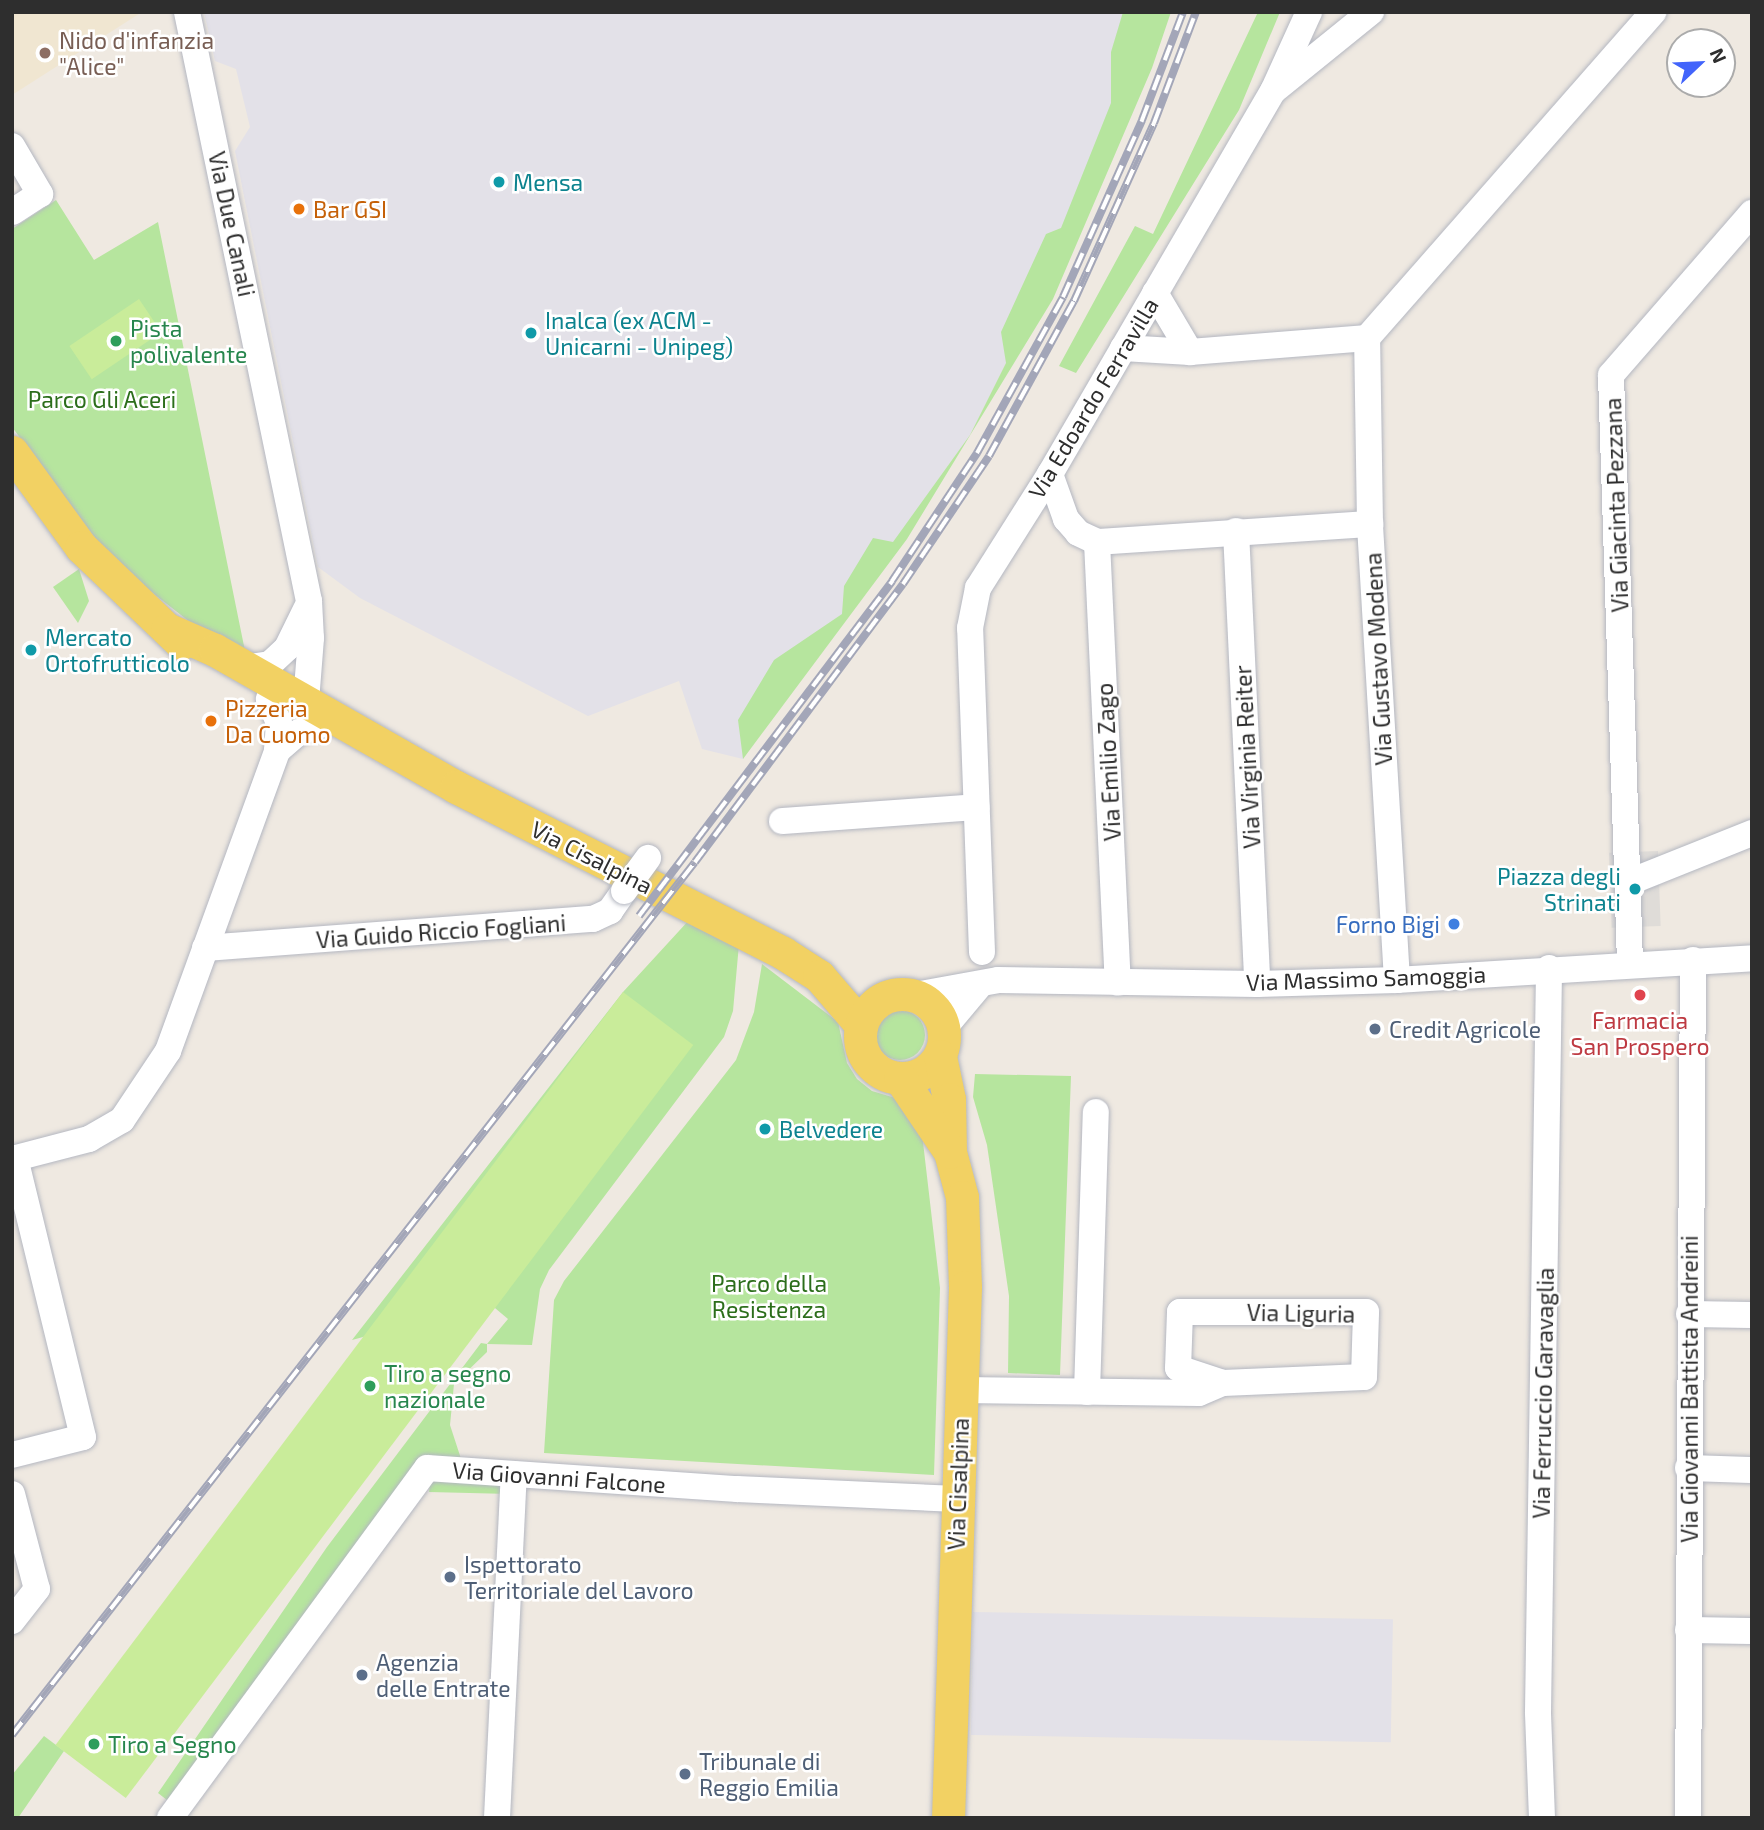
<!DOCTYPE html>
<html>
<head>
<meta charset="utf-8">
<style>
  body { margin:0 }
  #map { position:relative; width:1764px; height:1830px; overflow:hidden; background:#efe9e1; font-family:"Exo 2",sans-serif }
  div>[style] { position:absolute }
  .industrial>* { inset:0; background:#e3e1e8; transform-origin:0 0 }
  .education>* { inset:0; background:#f0e6d1 }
  .green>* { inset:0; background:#b6e59e }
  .round { border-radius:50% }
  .pitch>* { inset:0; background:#c9ec9a; transform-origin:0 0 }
  .plaza>* { inset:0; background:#dfdcd8; transform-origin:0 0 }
  .roads { filter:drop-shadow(0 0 2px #b4b7c1) drop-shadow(0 0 2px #b4b7c1) }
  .minor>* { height:26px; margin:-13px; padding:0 13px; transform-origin:13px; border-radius:13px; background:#fff }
  .major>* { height:33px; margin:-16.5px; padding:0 16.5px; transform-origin:16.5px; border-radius:16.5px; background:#f2d163 }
  .major>.ring { margin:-16.5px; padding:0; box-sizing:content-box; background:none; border:33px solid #f2d163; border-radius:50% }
  .rail>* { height:8px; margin-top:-4px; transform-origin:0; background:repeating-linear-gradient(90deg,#fff 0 16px,#a3a6b8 0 32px); box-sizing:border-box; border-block:2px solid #a3a6b8 }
  .bridges { filter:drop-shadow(0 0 2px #b4b7c1) drop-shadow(0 0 2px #b4b7c1) }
  .minor-bridge>* { height:26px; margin:-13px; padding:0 13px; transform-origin:13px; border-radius:13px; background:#fff }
  .dots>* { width:19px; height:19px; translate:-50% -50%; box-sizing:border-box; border:4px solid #fff; border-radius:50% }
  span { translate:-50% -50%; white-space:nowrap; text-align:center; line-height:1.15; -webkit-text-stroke:5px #fff; paint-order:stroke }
  .education-label { font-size:23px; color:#785e54 }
  .left { translate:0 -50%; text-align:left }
  .culture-label { font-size:23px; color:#0d838f }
  .right { translate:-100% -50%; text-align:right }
  .food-label { font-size:23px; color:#c56008 }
  .street-label { font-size:23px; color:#2e2e2e }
  .leisure-label { font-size:23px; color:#27864d }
  .park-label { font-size:23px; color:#2c6e1b }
  .shop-label { font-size:23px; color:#366cbe }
  .health-label { font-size:23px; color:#be3a42 }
  .service-label { font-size:23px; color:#4e5e75 }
  .frame { position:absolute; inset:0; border:14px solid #2e2e2e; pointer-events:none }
  .north { position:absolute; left:1666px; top:28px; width:70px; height:70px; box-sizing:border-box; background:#fff; border:2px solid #ababab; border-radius:50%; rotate:67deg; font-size:19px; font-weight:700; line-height:28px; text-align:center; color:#2e2e2e }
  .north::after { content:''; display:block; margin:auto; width:24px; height:32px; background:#4264fb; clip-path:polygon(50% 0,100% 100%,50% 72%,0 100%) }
</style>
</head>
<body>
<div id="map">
  <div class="industrial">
    <div style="clip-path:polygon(204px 12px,1158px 12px,1066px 244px,970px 435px,743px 759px,702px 749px,679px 681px,588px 716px,360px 598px,318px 567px,235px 151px,250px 127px,236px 69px,215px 61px)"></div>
    <div style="left:973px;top:1612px;width:420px;height:123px;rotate:1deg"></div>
  </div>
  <div class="education">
    <div style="clip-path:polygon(12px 12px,142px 12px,12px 95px)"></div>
  </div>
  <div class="green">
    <div style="clip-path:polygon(1123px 12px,1171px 12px,1152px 68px,1053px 299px,907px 539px,743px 759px,738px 720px,774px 660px,842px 614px,844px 586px,873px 538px,893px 542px,970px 435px,1006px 363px,1001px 332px,1046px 234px,1061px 228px,1111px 103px,1111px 52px)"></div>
    <div style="clip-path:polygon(1258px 12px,1280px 12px,1239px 110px,1076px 373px,1059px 366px,1135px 226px,1153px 234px)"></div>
    <div style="clip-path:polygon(56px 200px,94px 260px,158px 222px,245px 651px,190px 622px,113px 562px,12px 427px,12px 229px)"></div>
    <div style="clip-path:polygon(79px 569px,89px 601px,78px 623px,53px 587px)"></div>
    <div style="clip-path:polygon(690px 919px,739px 944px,733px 1011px,724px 1037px,549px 1270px,540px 1289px,532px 1345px,487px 1344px,487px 1352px,454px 1384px,450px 1425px,465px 1471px,540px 1476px,513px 1494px,429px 1492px,432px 1469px,177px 1808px,158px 1793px,327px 1547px,481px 1343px,487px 1344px,508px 1319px,489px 1303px,352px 1340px,623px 992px)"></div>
    <div style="clip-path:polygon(762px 964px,838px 1022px,847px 1063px,857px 1079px,872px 1091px,902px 1100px,921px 1125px,940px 1288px,934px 1475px,544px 1453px,554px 1300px,564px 1281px,736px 1060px,754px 1012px)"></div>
    <div class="round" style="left:875px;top:1010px;width:50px;height:50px"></div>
    <div style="clip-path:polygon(975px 1074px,1071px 1076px,1060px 1375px,1008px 1373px,1009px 1296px,987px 1145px,973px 1097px)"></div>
    <div style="clip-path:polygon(44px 1736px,64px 1751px,18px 1818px,12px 1818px,12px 1775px)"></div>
  </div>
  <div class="pitch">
    <div style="left:139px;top:299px;width:40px;height:84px;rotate:56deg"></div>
    <div style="left:623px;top:992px;width:88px;height:943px;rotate:37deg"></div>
  </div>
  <div class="plaza">
    <div style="left:1658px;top:851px;width:75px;height:49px;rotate:88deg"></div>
  </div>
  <div class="roads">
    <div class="minor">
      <div style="left:187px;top:12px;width:602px;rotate:78.3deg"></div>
      <div style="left:309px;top:601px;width:37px;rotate:87deg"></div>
      <div style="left:311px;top:638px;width:64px;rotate:94.5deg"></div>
      <div style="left:1277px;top:88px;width:121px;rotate:-39deg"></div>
      <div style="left:12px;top:146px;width:56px;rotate:59.7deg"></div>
      <div style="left:40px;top:194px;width:33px;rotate:147deg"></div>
      <div style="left:1155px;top:293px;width:69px;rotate:59.3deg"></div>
      <div style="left:1123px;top:348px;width:67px;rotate:3.4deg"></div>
      <div style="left:1190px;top:352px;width:178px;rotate:-4.5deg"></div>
      <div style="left:1050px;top:474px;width:48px;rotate:70.4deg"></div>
      <div style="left:1066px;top:519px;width:18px;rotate:49deg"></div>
      <div style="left:1078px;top:533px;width:21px;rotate:25deg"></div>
      <div style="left:1097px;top:542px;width:274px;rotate:-3.8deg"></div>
      <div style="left:1236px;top:531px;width:453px;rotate:87.3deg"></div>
      <div style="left:1097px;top:542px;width:441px;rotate:87.3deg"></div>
      <div style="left:243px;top:668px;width:27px;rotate:-8deg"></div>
      <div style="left:270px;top:664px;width:23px;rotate:-43deg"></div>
      <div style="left:287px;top:648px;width:43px;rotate:-64deg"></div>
      <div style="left:277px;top:751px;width:29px;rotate:-41deg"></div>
      <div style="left:299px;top:732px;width:23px;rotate:-18deg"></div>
      <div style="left:782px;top:821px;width:195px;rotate:-4.1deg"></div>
      <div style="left:1627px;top:883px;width:135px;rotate:-21.8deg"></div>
      <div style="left:205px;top:948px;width:389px;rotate:-4.3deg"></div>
      <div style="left:593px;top:919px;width:19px;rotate:-25deg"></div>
      <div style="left:610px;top:911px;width:24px;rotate:-55deg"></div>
      <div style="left:982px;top:952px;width:324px;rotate:-92.1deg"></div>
      <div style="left:970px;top:628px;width:41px;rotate:-78.7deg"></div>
      <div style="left:978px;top:588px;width:135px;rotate:-57.7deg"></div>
      <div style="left:1050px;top:474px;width:443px;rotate:-59.8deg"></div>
      <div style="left:1273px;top:91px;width:87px;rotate:-65.5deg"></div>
      <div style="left:1630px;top:963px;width:588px;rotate:-91.85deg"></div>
      <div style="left:1611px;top:375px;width:215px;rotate:-49deg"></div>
      <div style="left:1397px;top:980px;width:457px;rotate:-93.4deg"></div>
      <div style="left:1370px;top:524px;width:186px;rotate:-90.9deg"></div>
      <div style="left:1367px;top:338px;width:434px;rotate:-48.7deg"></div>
      <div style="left:915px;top:995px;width:84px;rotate:-10.2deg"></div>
      <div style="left:998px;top:980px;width:259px;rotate:0.9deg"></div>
      <div style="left:1257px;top:984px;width:140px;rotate:-1.6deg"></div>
      <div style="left:1397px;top:980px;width:356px;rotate:-3.5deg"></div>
      <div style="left:944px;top:1028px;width:56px;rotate:-50.1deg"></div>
      <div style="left:12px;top:1159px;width:80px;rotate:-14.6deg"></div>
      <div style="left:89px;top:1139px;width:38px;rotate:-30deg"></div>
      <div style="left:122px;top:1120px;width:83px;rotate:-56.3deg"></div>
      <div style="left:168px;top:1051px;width:319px;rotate:-70deg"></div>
      <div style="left:277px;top:751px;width:28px;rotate:-86deg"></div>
      <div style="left:279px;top:723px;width:26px;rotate:-113deg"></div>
      <div style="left:1689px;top:1314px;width:63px;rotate:0.9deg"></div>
      <div style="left:961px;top:1390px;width:238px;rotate:0.7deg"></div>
      <div style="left:1199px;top:1393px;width:26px;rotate:-23deg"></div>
      <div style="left:1223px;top:1383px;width:141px;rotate:-2.4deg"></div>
      <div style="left:1364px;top:1377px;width:65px;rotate:-88.2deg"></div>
      <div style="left:1366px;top:1312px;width:186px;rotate:180deg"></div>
      <div style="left:1180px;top:1312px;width:56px;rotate:92deg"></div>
      <div style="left:1178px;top:1368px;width:47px;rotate:18.4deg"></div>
      <div style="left:1087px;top:1392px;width:280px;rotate:-88.2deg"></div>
      <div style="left:12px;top:1455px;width:73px;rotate:-14.2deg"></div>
      <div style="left:83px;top:1437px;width:287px;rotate:-103.7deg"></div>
      <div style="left:1688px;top:1468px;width:64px;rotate:1.8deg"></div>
      <div style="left:12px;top:1494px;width:98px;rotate:75.3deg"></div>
      <div style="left:37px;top:1589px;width:41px;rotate:128deg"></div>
      <div style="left:1688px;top:1630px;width:64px;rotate:0.9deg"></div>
      <div style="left:170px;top:1818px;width:434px;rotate:-53.7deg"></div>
      <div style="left:427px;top:1468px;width:311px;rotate:3.9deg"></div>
      <div style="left:737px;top:1489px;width:220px;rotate:2.6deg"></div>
      <div style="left:497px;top:1818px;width:344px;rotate:-87.2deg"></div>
      <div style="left:1542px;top:1818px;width:106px;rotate:-92.2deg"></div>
      <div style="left:1538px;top:1712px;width:744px;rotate:-89.15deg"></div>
      <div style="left:1688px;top:1818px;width:858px;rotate:-89.67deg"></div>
    </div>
    <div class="major">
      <div style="left:12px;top:452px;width:117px;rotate:54deg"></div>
      <div style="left:81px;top:547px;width:139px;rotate:43.8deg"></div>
      <div style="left:167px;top:629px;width:52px;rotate:23.6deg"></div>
      <div style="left:215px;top:650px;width:277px;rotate:29.6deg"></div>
      <div style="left:456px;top:787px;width:367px;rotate:26.9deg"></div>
      <div style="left:783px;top:953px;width:43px;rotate:32.6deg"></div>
      <div style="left:819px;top:976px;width:65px;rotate:49.4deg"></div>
      <div class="ring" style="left:860px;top:994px;width:51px;height:51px"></div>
      <div style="left:940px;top:1056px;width:44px;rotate:78.2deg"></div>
      <div style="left:949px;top:1099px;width:53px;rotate:88.9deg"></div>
      <div style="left:950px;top:1152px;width:47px;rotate:75.1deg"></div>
      <div style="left:962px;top:1197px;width:90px;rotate:88.1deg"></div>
      <div style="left:965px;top:1287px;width:531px;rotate:91.83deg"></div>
      <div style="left:900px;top:1078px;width:89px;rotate:56deg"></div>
    </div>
  </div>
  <div class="rail">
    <div style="left:639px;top:916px;width:420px;rotate:-52.9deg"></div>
    <div style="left:892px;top:581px;width:154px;rotate:-56.4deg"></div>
    <div style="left:977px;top:453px;width:178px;rotate:-61.1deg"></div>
    <div style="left:1063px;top:297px;width:194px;rotate:-65.9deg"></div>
    <div style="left:1142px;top:120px;width:116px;rotate:-69.2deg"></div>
    <div style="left:12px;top:1735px;width:1108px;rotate:-51.96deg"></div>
    <div style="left:695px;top:862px;width:347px;rotate:-53.2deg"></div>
    <div style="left:903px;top:584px;width:154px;rotate:-56.1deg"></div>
    <div style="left:989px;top:456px;width:177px;rotate:-61.3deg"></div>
    <div style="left:1074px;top:301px;width:195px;rotate:-65.8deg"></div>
    <div style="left:1154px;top:123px;width:119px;rotate:-69.3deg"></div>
  </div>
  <div class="bridges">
    <div class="minor-bridge">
      <div style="left:624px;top:891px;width:41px;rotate:-54deg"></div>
    </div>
  </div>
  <div class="dots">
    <div style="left:45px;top:53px;background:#8d6e63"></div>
    <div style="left:499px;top:182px;background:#0f9aa8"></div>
    <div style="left:299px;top:209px;background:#e8710a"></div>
    <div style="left:531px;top:333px;background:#0f9aa8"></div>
    <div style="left:116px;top:341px;background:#2e9e5b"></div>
    <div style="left:31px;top:650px;background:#0f9aa8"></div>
    <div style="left:211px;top:721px;background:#e8710a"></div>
    <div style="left:1635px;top:889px;background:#0f9aa8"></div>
    <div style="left:1454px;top:924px;background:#3f7fe0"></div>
    <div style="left:1640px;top:995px;background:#e0444e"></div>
    <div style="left:1375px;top:1029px;background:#5c6f8a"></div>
    <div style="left:765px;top:1129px;background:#0f9aa8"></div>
    <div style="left:370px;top:1386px;background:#2e9e5b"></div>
    <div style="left:450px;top:1577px;background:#5c6f8a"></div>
    <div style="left:362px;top:1675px;background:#5c6f8a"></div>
    <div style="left:94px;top:1744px;background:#2e9e5b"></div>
    <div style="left:685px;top:1774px;background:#5c6f8a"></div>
  </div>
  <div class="education-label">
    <span class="left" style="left:59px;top:53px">Nido d'infanzia<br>"Alice"</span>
  </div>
  <div class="culture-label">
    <span class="left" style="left:513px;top:182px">Mensa</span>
    <span class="left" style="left:545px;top:333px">Inalca (ex ACM -<br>Unicarni - Unipeg)</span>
    <span class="left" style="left:45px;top:650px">Mercato<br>Ortofrutticolo</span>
    <span class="right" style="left:1621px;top:889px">Piazza degli<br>Strinati</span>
    <span class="left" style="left:779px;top:1129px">Belvedere</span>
  </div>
  <div class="food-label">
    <span class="left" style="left:313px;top:209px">Bar GSI</span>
    <span class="left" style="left:225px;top:721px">Pizzeria<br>Da Cuomo</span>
  </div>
  <div class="street-label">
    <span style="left:232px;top:224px;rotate:78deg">Via Due Canali</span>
    <span style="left:1093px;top:398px;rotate:-59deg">Via Edoardo Ferravilla</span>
    <span style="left:1616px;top:505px;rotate:-92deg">Via Giacinta Pezzana</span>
    <span style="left:1378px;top:659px;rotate:-93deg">Via Gustavo Modena</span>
    <span style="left:1247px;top:757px;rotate:-93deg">Via Virginia Reiter</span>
    <span style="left:1108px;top:762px;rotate:-93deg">Via Emilio Zago</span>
    <span style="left:592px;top:857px;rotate:27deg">Via Cisalpina</span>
    <span style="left:441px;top:931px;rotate:-4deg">Via Guido Riccio Fogliani</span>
    <span style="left:1366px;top:978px;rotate:-2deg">Via Massimo Samoggia</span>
    <span style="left:1301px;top:1313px;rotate:1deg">Via Liguria</span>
    <span style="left:1689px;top:1389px;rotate:-90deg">Via Giovanni Battista Andreini</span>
    <span style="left:1543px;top:1393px;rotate:-89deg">Via Ferruccio Garavaglia</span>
    <span style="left:559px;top:1477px;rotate:4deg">Via Giovanni Falcone</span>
    <span style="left:958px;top:1484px;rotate:-88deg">Via Cisalpina</span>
  </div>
  <div class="leisure-label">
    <span class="left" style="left:130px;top:341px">Pista<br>polivalente</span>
    <span class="left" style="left:384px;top:1386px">Tiro a segno<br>nazionale</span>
    <span class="left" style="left:108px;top:1744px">Tiro a Segno</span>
  </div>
  <div class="park-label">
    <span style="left:102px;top:399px">Parco Gli Aceri</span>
    <span style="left:769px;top:1296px">Parco della<br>Resistenza</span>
  </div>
  <div class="shop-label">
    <span class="right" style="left:1440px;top:924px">Forno Bigi</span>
  </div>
  <div class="health-label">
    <span style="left:1640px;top:1033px">Farmacia<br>San Prospero</span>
  </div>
  <div class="service-label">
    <span class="left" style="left:1389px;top:1029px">Credit Agricole</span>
    <span class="left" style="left:464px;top:1577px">Ispettorato<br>Territoriale del Lavoro</span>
    <span class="left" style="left:376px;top:1675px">Agenzia<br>delle Entrate</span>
    <span class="left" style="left:699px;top:1774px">Tribunale di<br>Reggio Emilia</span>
  </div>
  <div class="frame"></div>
  <div class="north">N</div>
</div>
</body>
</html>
